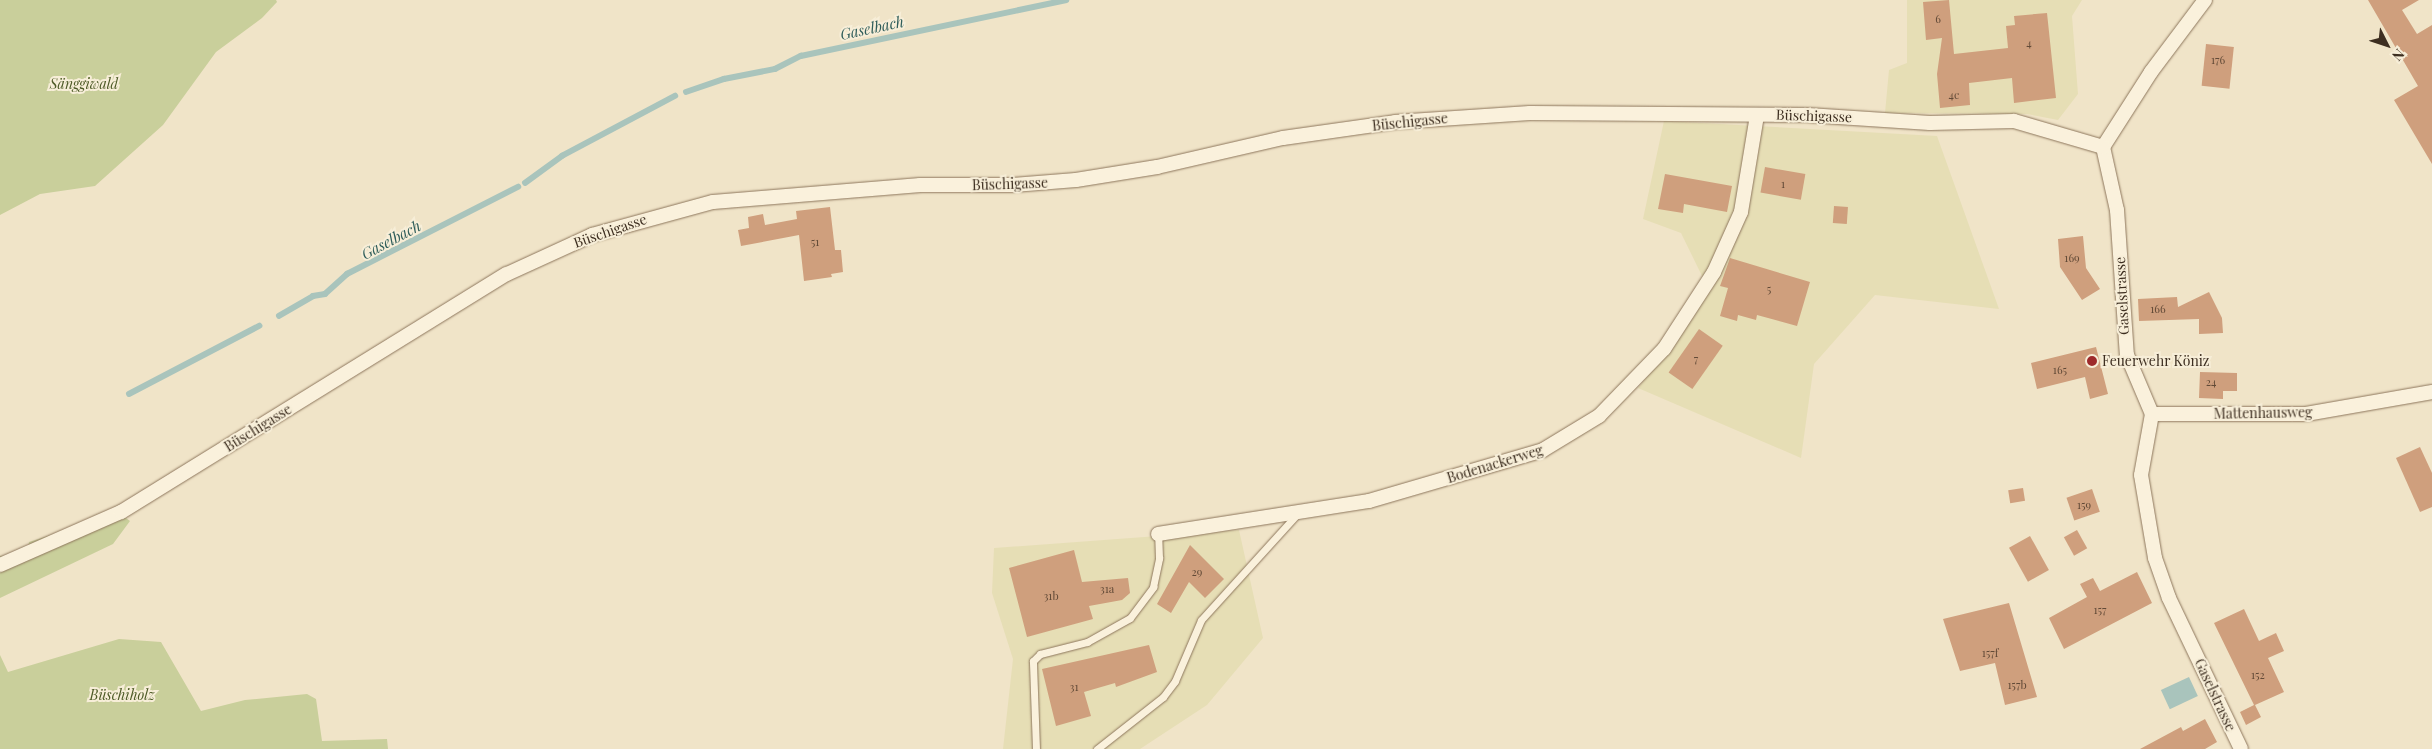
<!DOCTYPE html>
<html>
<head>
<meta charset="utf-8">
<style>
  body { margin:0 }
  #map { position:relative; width:2432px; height:749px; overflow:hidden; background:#f0e4c8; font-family:"Playfair Display",serif }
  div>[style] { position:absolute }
  .farmland>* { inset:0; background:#e6deb5 }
  .green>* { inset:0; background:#c9cf9b }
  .water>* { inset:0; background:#a9c4bc; transform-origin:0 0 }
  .stream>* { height:5.5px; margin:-2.75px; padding:0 2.75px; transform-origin:2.75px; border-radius:2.75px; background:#a9c4bc }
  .building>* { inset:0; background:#cf9f7d; transform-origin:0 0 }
  .roads { filter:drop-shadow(0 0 1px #8d765c) drop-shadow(0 0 1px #8d765c) }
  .lane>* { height:7px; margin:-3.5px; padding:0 3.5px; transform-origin:3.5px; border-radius:3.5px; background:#faf1dc }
  .street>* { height:14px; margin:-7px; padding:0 7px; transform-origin:7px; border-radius:7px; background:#faf1dc }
  .dots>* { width:14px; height:14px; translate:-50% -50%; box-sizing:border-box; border:2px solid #f7eed8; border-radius:50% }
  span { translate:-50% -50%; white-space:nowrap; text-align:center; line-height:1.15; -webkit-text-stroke:4px #f7eed8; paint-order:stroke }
  .number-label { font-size:11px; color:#624a37 }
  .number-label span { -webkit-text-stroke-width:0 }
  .park-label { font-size:14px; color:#4d5a26; font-style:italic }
  .street-label { font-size:14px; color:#3d2e20 }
  .poi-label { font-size:14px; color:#3d2e20 }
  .left { translate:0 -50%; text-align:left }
  .water-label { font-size:15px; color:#2f5d5a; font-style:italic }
  .north { position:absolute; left:2362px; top:20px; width:50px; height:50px; -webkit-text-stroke:4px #f7eed8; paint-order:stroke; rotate:131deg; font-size:14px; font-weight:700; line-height:20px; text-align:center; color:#3d2e20 }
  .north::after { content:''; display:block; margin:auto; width:18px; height:22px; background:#3d2e20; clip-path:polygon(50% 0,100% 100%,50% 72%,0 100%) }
</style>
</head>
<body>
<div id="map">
  <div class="farmland">
    <div style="clip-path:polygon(1907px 0,2082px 0,2072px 16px,2078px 94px,2058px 120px,2027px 114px,1885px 113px,1889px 70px,1907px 63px)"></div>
    <div style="clip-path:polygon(1664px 121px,1937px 136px,1999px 309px,1875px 295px,1814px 364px,1801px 458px,1638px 388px,1695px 314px,1704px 280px,1681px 233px,1643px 219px)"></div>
    <div style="clip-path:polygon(1239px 530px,1263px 638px,1207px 705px,1140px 749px,1003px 749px,1013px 659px,992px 593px,994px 548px)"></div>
  </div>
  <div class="green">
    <div style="clip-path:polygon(0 0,276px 0,277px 2px,262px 18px,216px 52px,163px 125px,95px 186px,40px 194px,0 215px)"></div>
    <div style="clip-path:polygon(119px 513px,130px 521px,113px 544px,0 598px,0 556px,14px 555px,28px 548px,29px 542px)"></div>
    <div style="clip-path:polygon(119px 639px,161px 642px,201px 711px,245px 700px,307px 694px,316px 699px,322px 741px,387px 739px,388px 749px,0 749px,0 655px,8px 672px)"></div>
  </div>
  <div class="water">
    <div style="left:2189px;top:677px;width:21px;height:31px;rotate:65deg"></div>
  </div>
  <div class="stream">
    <div style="left:686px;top:92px;width:40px;rotate:-18.9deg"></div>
    <div style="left:724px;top:79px;width:52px;rotate:-11.1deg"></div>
    <div style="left:775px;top:69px;width:29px;rotate:-27deg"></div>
    <div style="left:801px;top:56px;width:271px;rotate:-11.9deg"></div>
    <div style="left:525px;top:183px;width:46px;rotate:-36.1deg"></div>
    <div style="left:562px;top:156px;width:128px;rotate:-28deg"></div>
    <div style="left:279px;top:316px;width:39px;rotate:-30deg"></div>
    <div style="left:313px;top:296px;width:12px;rotate:-9deg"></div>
    <div style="left:325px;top:294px;width:30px;rotate:-42deg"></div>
    <div style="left:347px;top:274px;width:192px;rotate:-27deg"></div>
    <div style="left:129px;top:394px;width:147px;rotate:-27.6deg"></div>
  </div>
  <div class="building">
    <div style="clip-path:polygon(1949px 0,1954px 54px,2008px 48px,2006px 26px,2015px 25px,2014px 16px,2047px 13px,2056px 98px,2014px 103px,2012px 78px,1969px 83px,1970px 105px,1940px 108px,1937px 74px,1942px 38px,1926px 40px,1923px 2px)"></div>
    <div style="clip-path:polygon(2368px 0,2419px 0,2402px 10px,2417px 34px,2432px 25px,2432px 164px,2394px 100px,2418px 86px)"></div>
    <div style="left:2206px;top:44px;width:28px;height:42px;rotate:6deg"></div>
    <div style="left:1765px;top:167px;width:41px;height:26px;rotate:10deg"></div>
    <div style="clip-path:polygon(1665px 174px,1732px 186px,1727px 212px,1684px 204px,1683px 213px,1658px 209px)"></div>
    <div style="left:1834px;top:206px;width:14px;height:17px;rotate:4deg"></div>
    <div style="clip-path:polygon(830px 207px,835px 250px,841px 250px,843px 272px,831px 274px,832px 277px,804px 281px,799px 235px,741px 246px,738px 230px,749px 228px,748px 217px,763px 214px,765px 225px,797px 219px,796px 211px)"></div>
    <div style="clip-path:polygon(2083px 236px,2086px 268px,2100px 289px,2082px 300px,2060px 267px,2058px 239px)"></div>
    <div style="clip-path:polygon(1730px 258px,1810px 282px,1797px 326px,1757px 315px,1756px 320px,1738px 315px,1737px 321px,1720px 316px,1728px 288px,1720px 286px)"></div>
    <div style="clip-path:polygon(2209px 292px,2222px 318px,2223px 333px,2199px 334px,2199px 319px,2139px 321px,2138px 299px,2177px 297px,2178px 307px)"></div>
    <div style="left:1699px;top:329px;width:29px;height:53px;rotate:35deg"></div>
    <div style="clip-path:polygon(2096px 347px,2108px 394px,2090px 399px,2085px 377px,2037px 389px,2031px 363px)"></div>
    <div style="clip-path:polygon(2200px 372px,2237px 373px,2237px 391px,2223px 391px,2223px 399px,2199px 398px)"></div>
    <div style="clip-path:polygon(2420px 447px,2432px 473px,2432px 507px,2420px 512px,2396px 458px)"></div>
    <div style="left:2023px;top:488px;width:13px;height:15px;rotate:81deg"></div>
    <div style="left:2092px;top:489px;width:24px;height:27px;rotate:71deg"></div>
    <div style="left:2077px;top:530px;width:21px;height:15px;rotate:61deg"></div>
    <div style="left:2030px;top:536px;width:39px;height:24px;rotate:61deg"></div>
    <div style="clip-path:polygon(1190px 545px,1224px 579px,1205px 598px,1189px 582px,1171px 613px,1157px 604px)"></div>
    <div style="clip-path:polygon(1074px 550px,1082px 582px,1128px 578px,1130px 593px,1122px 600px,1089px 606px,1093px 619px,1027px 637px,1009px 568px)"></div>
    <div style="clip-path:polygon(2137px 572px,2152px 603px,2064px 649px,2049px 618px,2087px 597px,2080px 584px,2093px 578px,2100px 591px)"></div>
    <div style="clip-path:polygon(2009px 603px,2037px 697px,2005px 705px,1995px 663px,1960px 671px,1943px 619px)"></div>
    <div style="clip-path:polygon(2244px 609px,2259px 641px,2276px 633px,2284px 651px,2268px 658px,2284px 692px,2255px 705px,2261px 717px,2246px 725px,2240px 712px,2254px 705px,2214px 623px)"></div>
    <div style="clip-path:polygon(1149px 645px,1157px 672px,1116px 687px,1115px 683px,1084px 692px,1091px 716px,1056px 726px,1042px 669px)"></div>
    <div style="clip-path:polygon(2205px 719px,2217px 742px,2205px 749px,2140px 749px,2181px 727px,2183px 731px)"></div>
  </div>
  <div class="roads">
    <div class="lane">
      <div style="left:1036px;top:749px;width:88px;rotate:-92deg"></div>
      <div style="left:1033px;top:661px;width:10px;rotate:-45deg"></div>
      <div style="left:1040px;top:654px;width:49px;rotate:-14.3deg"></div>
      <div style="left:1087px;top:642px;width:49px;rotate:-29.2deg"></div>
      <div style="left:1130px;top:618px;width:39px;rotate:-53deg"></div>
      <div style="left:1153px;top:587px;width:30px;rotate:-78deg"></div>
      <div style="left:1159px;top:558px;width:24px;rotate:-92deg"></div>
      <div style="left:1097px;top:749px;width:84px;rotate:-38.2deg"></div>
      <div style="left:1163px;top:697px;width:20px;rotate:-53deg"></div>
      <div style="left:1175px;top:681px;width:66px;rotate:-66.9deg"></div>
      <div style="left:1201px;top:620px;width:143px;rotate:-47.8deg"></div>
    </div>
    <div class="street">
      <div style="left:2205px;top:0;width:90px;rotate:126.9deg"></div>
      <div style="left:2151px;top:72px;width:89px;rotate:122.6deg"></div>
      <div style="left:2103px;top:147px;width:65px;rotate:77.5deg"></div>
      <div style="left:2117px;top:210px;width:145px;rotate:86.1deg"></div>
      <div style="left:2127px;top:355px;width:64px;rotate:67deg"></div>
      <div style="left:2152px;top:414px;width:62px;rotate:100.2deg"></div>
      <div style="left:2141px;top:475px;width:84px;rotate:80.4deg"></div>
      <div style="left:2155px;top:558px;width:42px;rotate:70.7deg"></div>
      <div style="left:2169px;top:598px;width:167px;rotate:64.5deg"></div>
      <div style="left:2152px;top:414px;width:154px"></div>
      <div style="left:2306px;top:414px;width:128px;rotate:-9.9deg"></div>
      <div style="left:1158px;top:534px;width:214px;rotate:-8.9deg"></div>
      <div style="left:1369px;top:501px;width:181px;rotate:-16.3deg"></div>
      <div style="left:1543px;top:450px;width:66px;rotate:-31.3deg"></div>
      <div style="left:1599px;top:416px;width:93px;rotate:-45.9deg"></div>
      <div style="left:1664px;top:349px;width:92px;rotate:-57deg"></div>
      <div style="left:1714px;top:272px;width:66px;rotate:-65.8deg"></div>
      <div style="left:1741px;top:212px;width:98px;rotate:-80.6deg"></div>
      <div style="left:0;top:565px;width:132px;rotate:-23.7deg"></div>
      <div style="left:121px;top:512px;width:453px;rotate:-31.7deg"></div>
      <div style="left:507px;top:274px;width:94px;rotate:-24.6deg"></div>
      <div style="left:592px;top:235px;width:125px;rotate:-15.3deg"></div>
      <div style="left:713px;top:202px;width:208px;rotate:-4.7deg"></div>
      <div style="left:920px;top:185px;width:93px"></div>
      <div style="left:1013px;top:185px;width:63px;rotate:-4.5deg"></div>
      <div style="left:1076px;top:180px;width:82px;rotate:-9.1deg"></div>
      <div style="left:1157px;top:167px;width:129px;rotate:-13deg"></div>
      <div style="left:1283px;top:138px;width:113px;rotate:-8.1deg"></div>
      <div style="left:1395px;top:122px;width:135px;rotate:-3.8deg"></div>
      <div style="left:1530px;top:113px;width:278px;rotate:0.4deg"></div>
      <div style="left:1808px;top:115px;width:122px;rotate:3.8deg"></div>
      <div style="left:1930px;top:123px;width:84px;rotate:-1.4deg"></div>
      <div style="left:2014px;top:121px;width:93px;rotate:16.3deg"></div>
    </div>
  </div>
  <div class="dots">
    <div style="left:2092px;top:361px;background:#9e2a2b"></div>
  </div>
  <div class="number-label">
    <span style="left:1938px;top:19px">6</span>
    <span style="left:2029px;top:43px">4</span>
    <span style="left:2218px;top:60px">176</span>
    <span style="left:1954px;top:95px">4c</span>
    <span style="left:1783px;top:184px">1</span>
    <span style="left:815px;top:242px">51</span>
    <span style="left:2072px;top:258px">169</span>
    <span style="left:1769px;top:289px">5</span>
    <span style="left:2158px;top:309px">166</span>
    <span style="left:1696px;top:359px">7</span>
    <span style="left:2060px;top:370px">165</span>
    <span style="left:2211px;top:382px">24</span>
    <span style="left:2084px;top:505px">159</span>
    <span style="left:1197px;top:572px">29</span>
    <span style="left:1107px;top:589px">31a</span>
    <span style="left:1051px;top:596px">31b</span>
    <span style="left:2100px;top:610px">157</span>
    <span style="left:1990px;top:653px">157f</span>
    <span style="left:2258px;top:675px">152</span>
    <span style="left:2017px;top:685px">157b</span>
    <span style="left:1074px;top:687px">31</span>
  </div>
  <div class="park-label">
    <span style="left:84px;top:84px">Sänggiwald</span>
    <span style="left:122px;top:695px">Büschiholz</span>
  </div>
  <div class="street-label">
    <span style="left:1814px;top:116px;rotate:2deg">Büschigasse</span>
    <span style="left:1410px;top:122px;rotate:-6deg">Büschigasse</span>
    <span style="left:1010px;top:184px;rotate:-2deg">Büschigasse</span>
    <span style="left:610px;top:231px;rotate:-19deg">Büschigasse</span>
    <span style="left:2122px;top:296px;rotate:-93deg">Gaselstrasse</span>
    <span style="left:2263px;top:413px;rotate:-1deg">Mattenhausweg</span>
    <span style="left:258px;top:428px;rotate:-32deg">Büschigasse</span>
    <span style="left:1495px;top:464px;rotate:-17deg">Bodenackerweg</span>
    <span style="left:2215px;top:695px;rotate:65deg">Gaselstrasse</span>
  </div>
  <div class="poi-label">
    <span class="left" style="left:2102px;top:361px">Feuerwehr Köniz</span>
  </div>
  <div class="water-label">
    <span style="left:872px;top:28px;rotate:-12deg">Gaselbach</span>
    <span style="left:391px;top:240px;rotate:-28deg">Gaselbach</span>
  </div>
  <div class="north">N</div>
</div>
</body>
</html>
